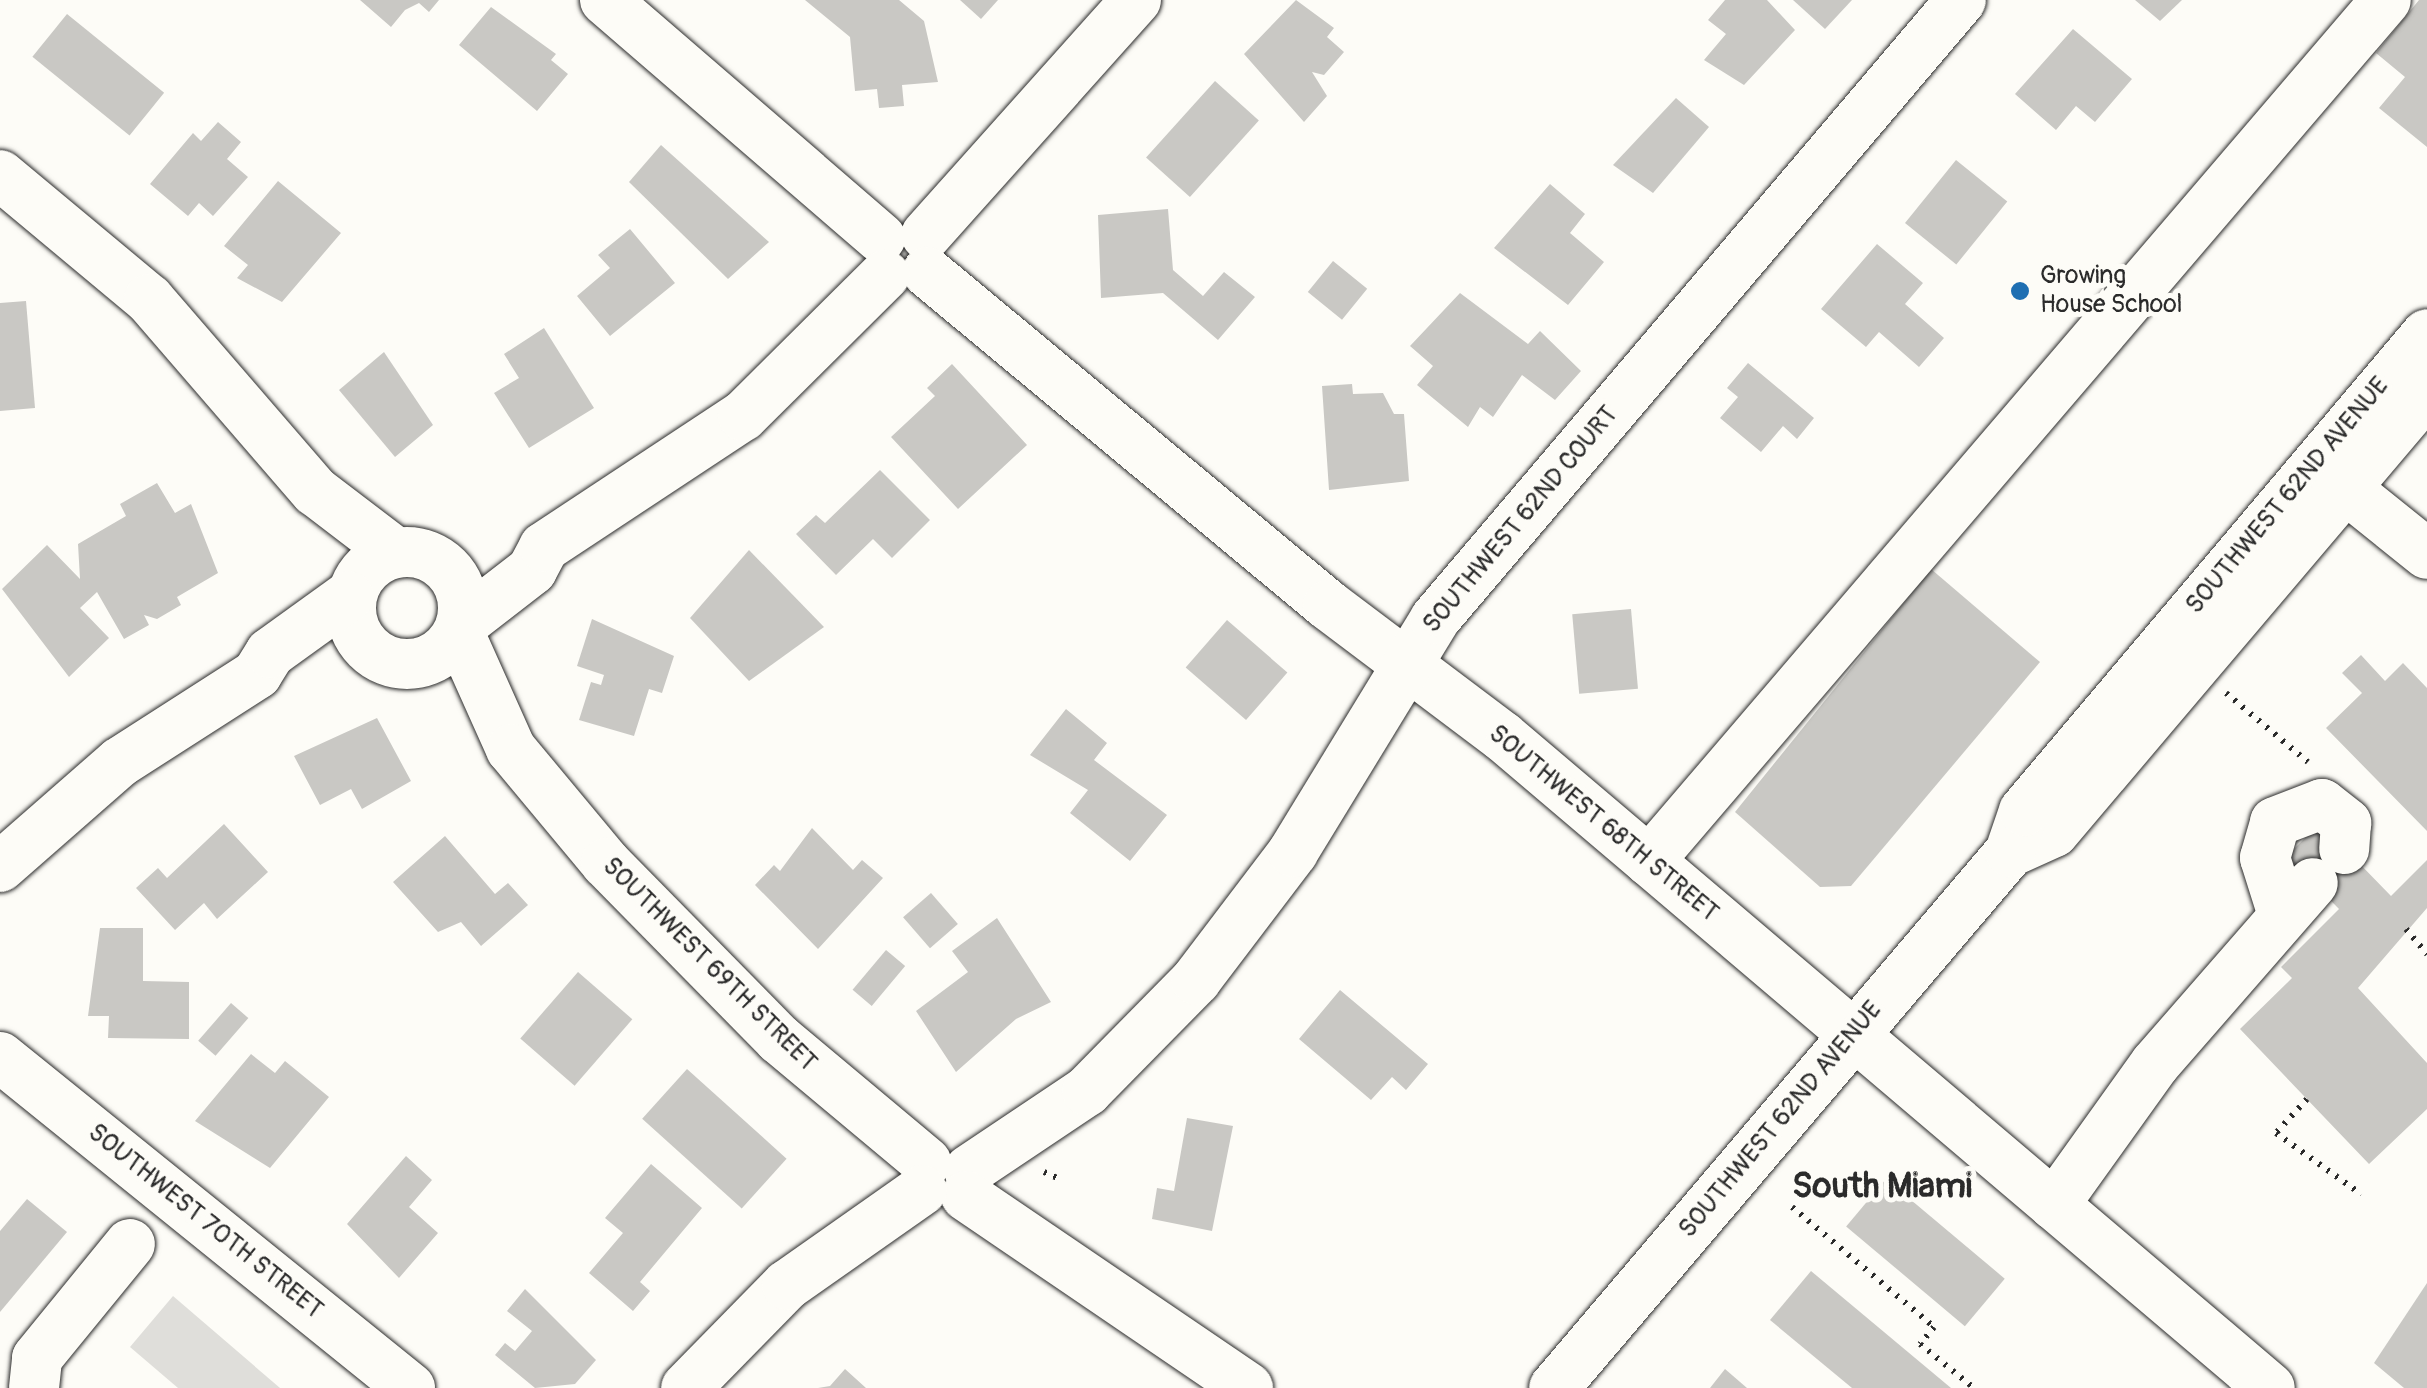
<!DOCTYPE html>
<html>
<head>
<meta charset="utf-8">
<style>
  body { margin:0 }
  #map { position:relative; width:2427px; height:1388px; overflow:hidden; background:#fdfcf7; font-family:Pangolin,sans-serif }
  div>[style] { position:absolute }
  .green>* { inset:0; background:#dfdeda }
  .building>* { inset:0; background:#c9c8c4; transform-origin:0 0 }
  .path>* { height:6px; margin-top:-3px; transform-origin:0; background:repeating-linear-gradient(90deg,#2b2b2b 0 2.5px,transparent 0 10.5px) }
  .roads { filter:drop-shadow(0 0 2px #2b2b2b) drop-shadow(0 0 2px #2b2b2b) }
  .minor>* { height:50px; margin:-25px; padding:0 25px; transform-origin:25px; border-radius:25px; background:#fdfcf7 }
  .minor>.ring { margin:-25px; padding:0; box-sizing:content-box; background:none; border:50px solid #fdfcf7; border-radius:50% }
  .dots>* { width:28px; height:28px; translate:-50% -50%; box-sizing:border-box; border:5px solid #fdfcf7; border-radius:50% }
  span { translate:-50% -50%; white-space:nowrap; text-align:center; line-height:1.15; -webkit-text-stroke:10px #fdfcf7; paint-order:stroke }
  .poi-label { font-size:25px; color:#2b2b2b }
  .left { translate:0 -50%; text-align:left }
  .street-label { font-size:25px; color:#2b2b2b }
  .district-label { font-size:35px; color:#2b2b2b; font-weight:700 }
</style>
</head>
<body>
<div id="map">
  <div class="green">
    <div style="clip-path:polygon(173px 1296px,280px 1388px,178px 1388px,130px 1347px)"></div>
  </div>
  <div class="building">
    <div style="clip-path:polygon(360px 0,439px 0,429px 12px,419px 3px,405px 10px,391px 27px)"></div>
    <div style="clip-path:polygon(805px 0,899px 0,924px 21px,938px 82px,902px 85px,904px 106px,879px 108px,877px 89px,855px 91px,850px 37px)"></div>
    <div style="clip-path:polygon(960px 0,998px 0,981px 19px)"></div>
    <div style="clip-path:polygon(1296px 0,1334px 28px,1327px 37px,1344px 52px,1324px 75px,1312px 72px,1327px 96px,1304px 122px,1244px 54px)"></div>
    <div style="clip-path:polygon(1725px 0,1767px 0,1795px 30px,1744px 85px,1704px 60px,1726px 34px,1708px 20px)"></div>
    <div style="clip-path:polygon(1793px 0,1852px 0,1825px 29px)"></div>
    <div style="clip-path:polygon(2135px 0,2182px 0,2160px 21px)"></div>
    <div style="clip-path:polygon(2419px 0,2427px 0,2427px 147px,2379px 108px,2405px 77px,2376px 53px)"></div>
    <div style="clip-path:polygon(491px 7px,556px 54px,551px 60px,568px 74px,537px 111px,459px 45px)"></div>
    <div style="left:67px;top:14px;width:125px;height:55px;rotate:39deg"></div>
    <div style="clip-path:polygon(2073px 29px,2132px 79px,2095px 122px,2076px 106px,2056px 130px,2015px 94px)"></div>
    <div style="left:1215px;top:81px;width:59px;height:103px;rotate:42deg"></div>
    <div style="clip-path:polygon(1676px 98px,1709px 127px,1653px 193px,1613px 165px)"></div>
    <div style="clip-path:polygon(218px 122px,241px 142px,227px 159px,248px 177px,213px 216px,199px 203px,188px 216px,150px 184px,193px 133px,201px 141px)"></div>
    <div style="clip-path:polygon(661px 145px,769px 242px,728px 279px,629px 182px)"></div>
    <div style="left:1956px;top:160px;width:66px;height:81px;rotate:39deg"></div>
    <div style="clip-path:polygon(278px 181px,341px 233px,282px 302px,237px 278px,248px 265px,224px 246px)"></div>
    <div style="clip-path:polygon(1550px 184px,1585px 214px,1570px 233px,1604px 262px,1568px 305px,1494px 248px)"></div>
    <div style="clip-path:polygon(1168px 209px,1173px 270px,1203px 296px,1224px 272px,1255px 297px,1218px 340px,1163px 293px,1101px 298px,1098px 215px)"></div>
    <div style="clip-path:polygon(630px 229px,675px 283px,610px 336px,577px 296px,610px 268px,598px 255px)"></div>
    <div style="clip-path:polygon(1877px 244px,1923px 283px,1905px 304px,1944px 338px,1919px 367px,1879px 332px,1866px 347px,1821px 309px)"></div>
    <div style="left:1333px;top:261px;width:44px;height:40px;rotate:39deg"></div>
    <div style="clip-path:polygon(1460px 293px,1528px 344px,1540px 331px,1581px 371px,1555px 400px,1522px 375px,1493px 417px,1480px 407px,1468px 427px,1417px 385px,1433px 366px,1410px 346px)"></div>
    <div style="clip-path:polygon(26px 301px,35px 408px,0 411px,0 303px)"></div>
    <div style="clip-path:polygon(544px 328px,594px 408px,529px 448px,494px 393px,519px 378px,504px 354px)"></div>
    <div style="clip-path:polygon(384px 352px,433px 425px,395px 457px,339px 390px)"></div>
    <div style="clip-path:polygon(1748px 363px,1814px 418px,1797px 439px,1783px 426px,1761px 452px,1720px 418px,1738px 397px,1727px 388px)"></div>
    <div style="clip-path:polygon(952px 364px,1027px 445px,958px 509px,891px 437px,935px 396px,927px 388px)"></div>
    <div style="clip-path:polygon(1352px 384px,1353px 394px,1383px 393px,1394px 414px,1404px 414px,1409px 481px,1329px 490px,1322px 386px)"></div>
    <div style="clip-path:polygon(880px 470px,930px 520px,892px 558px,873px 539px,836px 575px,796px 534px,816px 515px,825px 523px)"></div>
    <div style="clip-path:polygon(157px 483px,175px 513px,191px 504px,218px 573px,177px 597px,181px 605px,157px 619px,144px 615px,149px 625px,124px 639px,97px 592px,80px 608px,109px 638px,69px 677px,2px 589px,47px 545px,80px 579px,78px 544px,126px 516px,120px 504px)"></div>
    <div style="clip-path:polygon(749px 550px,824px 627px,749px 681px,690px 618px)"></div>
    <div style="clip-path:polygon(1931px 569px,2040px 662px,1851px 886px,1820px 887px,1735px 812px)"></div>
    <div style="left:1631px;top:609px;width:80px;height:59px;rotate:85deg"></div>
    <div style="clip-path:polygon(592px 619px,674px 656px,662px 693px,649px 689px,634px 736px,579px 720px,591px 682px,601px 685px,604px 675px,577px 666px)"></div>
    <div style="left:1227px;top:620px;width:80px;height:63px;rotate:41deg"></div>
    <div style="clip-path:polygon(2361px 655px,2385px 681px,2403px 663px,2427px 688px,2427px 831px,2326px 728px,2362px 693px,2342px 673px)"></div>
    <div style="clip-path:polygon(1066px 709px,1107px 743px,1094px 760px,1167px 815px,1130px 861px,1070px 813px,1088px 790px,1030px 755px)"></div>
    <div style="clip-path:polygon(377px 718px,411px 781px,362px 809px,351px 789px,320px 805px,294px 756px)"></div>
    <div style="clip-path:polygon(2320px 823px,2391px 896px,2427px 860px,2427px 908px,2358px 988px,2427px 1063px,2427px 1109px,2369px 1164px,2240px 1029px,2292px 978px,2281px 967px,2339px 909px,2287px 856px)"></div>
    <div style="clip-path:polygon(224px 824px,268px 872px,217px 919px,204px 903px,175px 930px,136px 888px,158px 868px,167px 878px)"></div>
    <div style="clip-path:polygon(812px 828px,853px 870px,862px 860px,883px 878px,818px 949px,755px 885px,774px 865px,780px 871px)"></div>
    <div style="clip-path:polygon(445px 836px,495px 894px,508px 883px,528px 905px,481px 946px,461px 922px,438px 932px,393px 882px)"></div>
    <div style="left:931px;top:893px;width:41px;height:37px;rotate:49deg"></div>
    <div style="clip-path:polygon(997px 918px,1051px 1002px,1016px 1019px,956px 1072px,916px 1011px,968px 972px,952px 951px)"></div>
    <div style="clip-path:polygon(100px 928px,143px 928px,143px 981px,189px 982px,189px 1039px,108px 1038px,109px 1016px,88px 1016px)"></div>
    <div style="left:886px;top:950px;width:25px;height:52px;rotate:40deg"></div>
    <div style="left:578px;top:972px;width:72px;height:88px;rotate:41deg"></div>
    <div style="clip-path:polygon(1340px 990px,1428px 1064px,1406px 1090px,1392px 1077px,1371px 1100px,1299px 1039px)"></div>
    <div style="left:231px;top:1003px;width:23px;height:50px;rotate:41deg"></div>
    <div style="clip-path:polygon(251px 1054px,275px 1073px,285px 1061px,329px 1097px,270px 1168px,195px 1121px)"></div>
    <div style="left:687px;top:1069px;width:134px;height:67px;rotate:42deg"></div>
    <div style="clip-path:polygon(1187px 1118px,1233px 1126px,1212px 1231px,1152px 1219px,1157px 1188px,1174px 1191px)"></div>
    <div style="clip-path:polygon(406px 1156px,432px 1180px,409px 1207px,438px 1233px,399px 1278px,347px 1224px)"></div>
    <div style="clip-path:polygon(651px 1164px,702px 1208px,640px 1282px,650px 1291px,633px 1311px,589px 1273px,623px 1233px,605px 1218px)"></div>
    <div style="left:1886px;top:1179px;width:155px;height:62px;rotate:40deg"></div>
    <div style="clip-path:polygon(27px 1199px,67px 1232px,0 1312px,0 1231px)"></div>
    <div style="clip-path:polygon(1811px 1271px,1951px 1388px,1852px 1388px,1770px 1320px)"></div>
    <div style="clip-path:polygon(2427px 1283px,2427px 1388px,2404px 1388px,2374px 1363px)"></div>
    <div style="clip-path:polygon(525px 1289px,596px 1360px,575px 1384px,535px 1388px,495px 1355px,505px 1343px,515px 1351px,532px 1331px,507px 1311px)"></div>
    <div style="clip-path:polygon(845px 1369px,866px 1388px,818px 1388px,830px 1386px)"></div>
    <div style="clip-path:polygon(1725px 1369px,1747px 1388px,1710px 1388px)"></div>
  </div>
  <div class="path">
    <div style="left:2226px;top:693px;width:107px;rotate:40.1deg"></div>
    <div style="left:2406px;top:929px;width:33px;rotate:50deg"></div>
    <div style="left:2307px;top:1099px;width:46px;rotate:132.4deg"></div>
    <div style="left:2276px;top:1133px;width:105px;rotate:35.7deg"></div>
    <div style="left:1044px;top:1172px;width:20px;rotate:24deg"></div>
    <div style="left:1792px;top:1207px;width:186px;rotate:40.2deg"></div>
    <div style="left:1934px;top:1327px;width:22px;rotate:129deg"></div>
    <div style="left:1920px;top:1344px;width:70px;rotate:39.2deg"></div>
  </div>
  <div class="roads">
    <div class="minor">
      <div style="left:605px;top:0;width:364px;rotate:40.8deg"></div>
      <div style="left:0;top:175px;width:194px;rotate:39.8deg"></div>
      <div style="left:149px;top:299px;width:254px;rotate:49.2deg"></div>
      <div style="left:315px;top:491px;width:102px;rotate:37.4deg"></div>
      <div style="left:926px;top:235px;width:315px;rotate:-48.2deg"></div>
      <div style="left:927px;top:272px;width:521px;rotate:39.71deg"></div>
      <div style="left:1328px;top:605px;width:218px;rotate:37deg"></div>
      <div style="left:1502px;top:736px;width:1007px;rotate:40.33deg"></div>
      <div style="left:2345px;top:488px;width:105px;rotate:38.8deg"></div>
      <div class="ring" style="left:351px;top:552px;width:62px;height:62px"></div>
      <div style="left:465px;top:622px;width:85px;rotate:-37.8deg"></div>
      <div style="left:532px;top:570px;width:26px;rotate:-62deg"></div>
      <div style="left:544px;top:547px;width:238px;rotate:-33.4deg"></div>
      <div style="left:743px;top:416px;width:200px;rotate:-44.8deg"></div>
      <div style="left:460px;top:635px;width:125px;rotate:65.9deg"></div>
      <div style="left:511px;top:749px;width:148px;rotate:50.2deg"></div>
      <div style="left:606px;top:863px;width:247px;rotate:45.5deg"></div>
      <div style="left:779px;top:1039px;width:192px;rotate:39.9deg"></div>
      <div style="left:2010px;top:852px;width:48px;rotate:-24.4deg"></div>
      <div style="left:2054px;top:832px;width:577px;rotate:-49.71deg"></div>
      <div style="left:1649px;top:861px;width:1133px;rotate:-49.44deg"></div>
      <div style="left:0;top:867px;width:159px;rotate:-41.2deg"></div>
      <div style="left:120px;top:762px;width:163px;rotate:-32.7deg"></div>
      <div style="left:257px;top:674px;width:25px;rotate:-58deg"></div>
      <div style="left:270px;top:653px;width:97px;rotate:-35.8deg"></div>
      <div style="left:2283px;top:915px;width:60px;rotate:-107.5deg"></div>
      <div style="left:2265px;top:858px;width:37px;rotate:-74deg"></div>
      <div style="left:2275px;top:822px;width:50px;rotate:-21deg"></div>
      <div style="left:2322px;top:804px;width:31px;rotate:38deg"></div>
      <div style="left:2346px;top:823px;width:26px;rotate:94deg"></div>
      <div style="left:0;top:1057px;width:527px;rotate:38.91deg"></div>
      <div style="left:969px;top:1170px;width:142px;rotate:-33.8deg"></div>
      <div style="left:1087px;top:1091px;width:156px;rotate:-45.5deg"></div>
      <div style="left:1196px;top:980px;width:161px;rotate:-52.8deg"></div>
      <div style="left:1293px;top:852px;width:273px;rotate:-58.6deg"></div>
      <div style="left:1435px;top:619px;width:812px;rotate:-49.64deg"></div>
      <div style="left:966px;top:1196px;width:341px;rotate:34.2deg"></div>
      <div style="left:2054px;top:1205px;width:173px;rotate:-54.4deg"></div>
      <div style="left:2155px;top:1064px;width:240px;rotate:-48.9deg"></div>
      <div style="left:34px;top:1388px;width:30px;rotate:-84deg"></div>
      <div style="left:37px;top:1358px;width:147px;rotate:-50.8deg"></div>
      <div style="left:686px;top:1388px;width:144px;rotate:-45.6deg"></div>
      <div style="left:787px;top:1285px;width:165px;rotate:-35.1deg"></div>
      <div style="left:1554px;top:1388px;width:704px;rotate:-49.61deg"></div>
      <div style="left:2010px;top:852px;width:43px;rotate:-71.1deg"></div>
      <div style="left:2024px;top:811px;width:624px;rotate:-49.81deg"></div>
    </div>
  </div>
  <div class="dots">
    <div style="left:2020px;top:291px;background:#1f6fb2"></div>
  </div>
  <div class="poi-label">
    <span class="left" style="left:2040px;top:291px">Growing<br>House School</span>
  </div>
  <div class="street-label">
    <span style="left:2288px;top:496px;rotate:-50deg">SOUTHWEST 62ND AVENUE</span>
    <span style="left:1521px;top:520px;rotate:-50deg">SOUTHWEST 62ND COURT</span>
    <span style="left:1603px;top:824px;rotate:40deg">SOUTHWEST 68TH STREET</span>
    <span style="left:709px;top:965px;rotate:45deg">SOUTHWEST 69TH STREET</span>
    <span style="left:1781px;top:1120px;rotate:-50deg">SOUTHWEST 62ND AVENUE</span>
    <span style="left:205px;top:1222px;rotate:39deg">SOUTHWEST 70TH STREET</span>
  </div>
  <div class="district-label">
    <span style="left:1882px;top:1186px">South Miami</span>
  </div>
</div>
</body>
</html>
